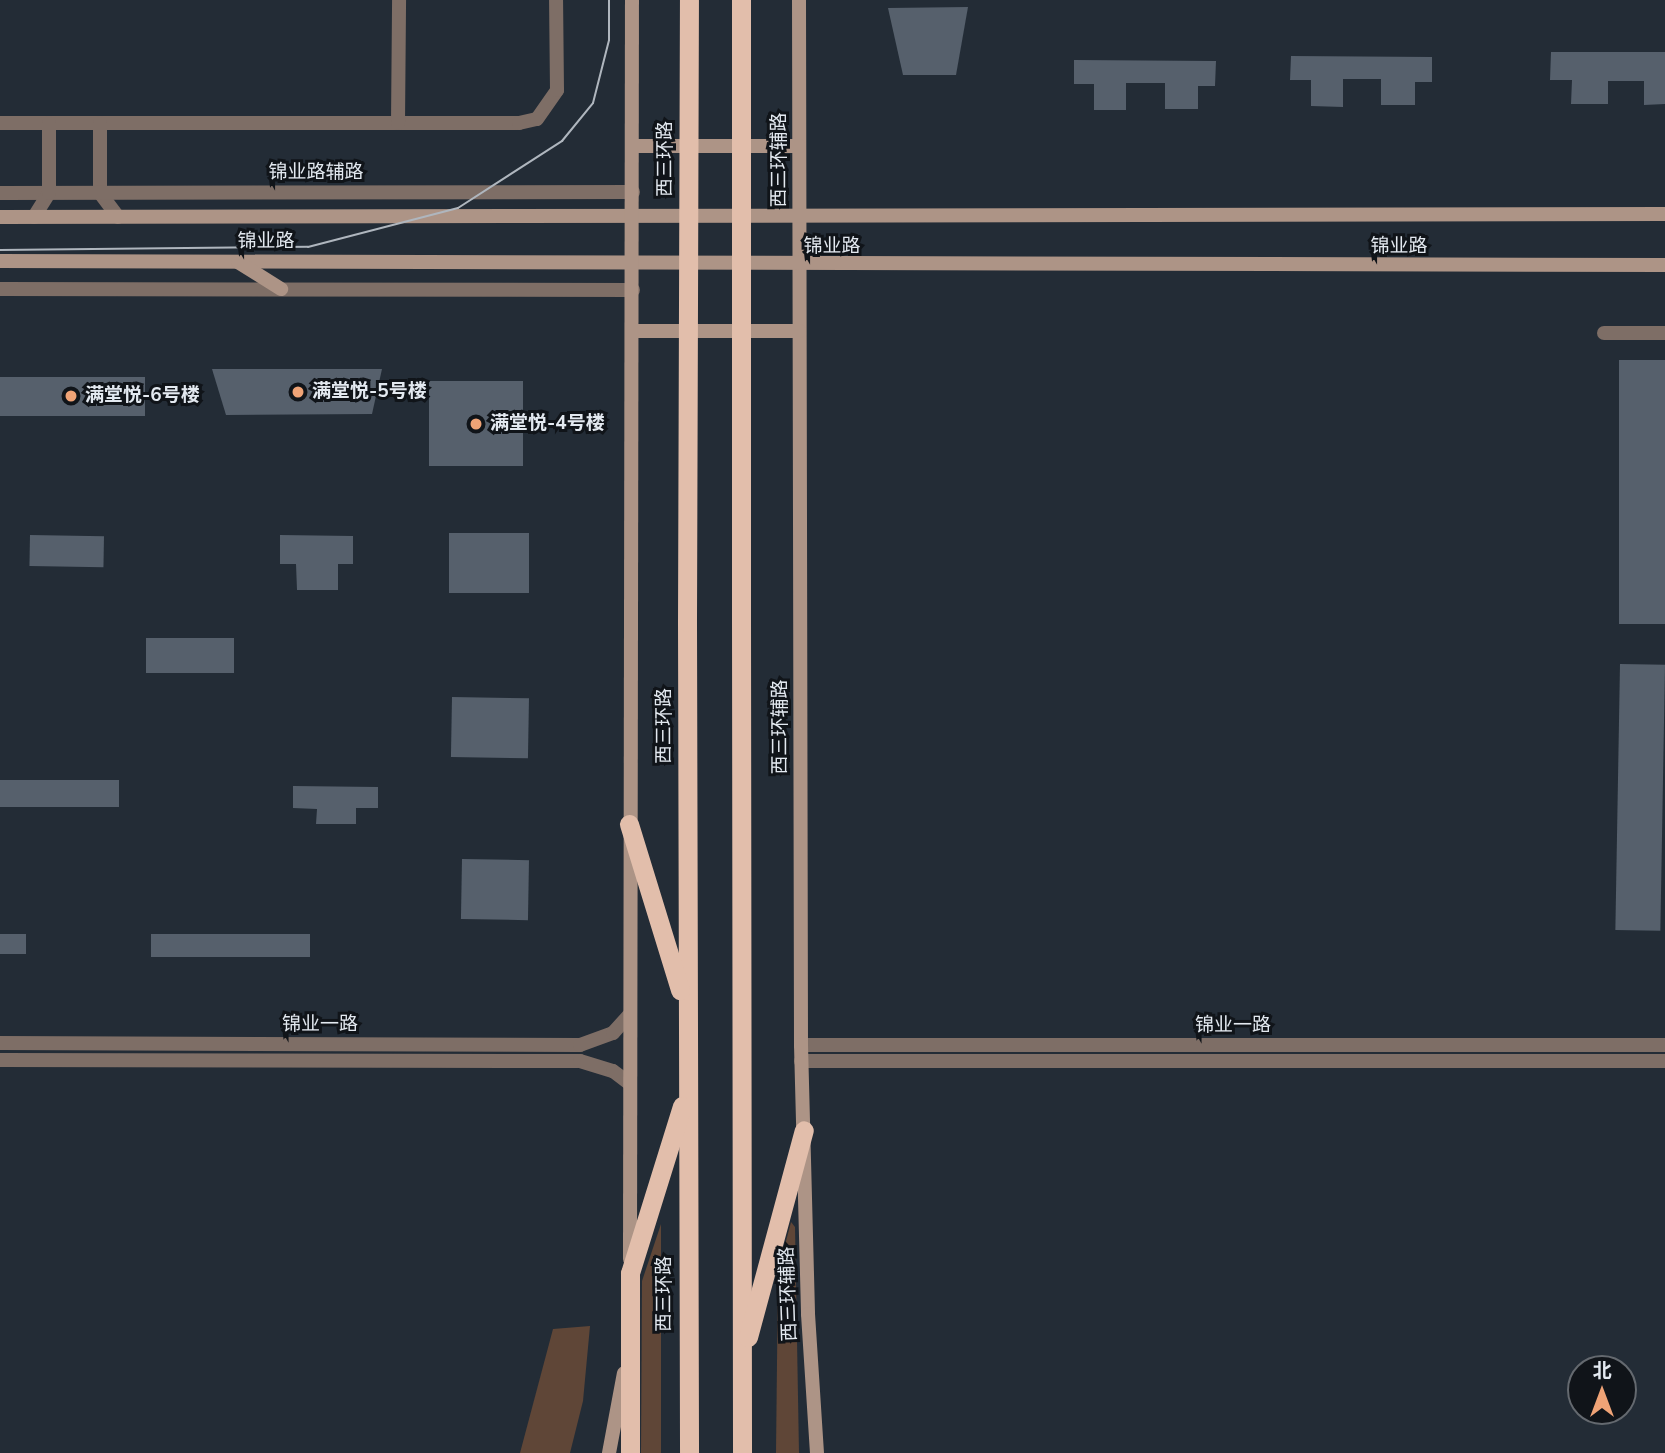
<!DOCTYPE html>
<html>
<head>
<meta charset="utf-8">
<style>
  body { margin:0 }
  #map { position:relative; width:1665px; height:1453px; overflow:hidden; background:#232c36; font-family:"Nunito Sans","Noto Sans SC",sans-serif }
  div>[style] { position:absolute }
  .green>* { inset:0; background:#5f4637 }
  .building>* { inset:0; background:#56606c; transform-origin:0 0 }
  .minor>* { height:14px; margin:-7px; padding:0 7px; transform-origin:7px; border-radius:7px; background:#7e6e66 }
  .tertiary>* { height:14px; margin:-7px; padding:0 7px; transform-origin:7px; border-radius:7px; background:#7e6e66 }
  .secondary>* { height:14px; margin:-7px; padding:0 7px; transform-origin:7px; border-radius:7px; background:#ad9486 }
  .trunk>* { height:19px; margin:-9.5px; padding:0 9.5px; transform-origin:9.5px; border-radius:9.5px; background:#e2beab }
  .tram>* { height:2px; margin:-1px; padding:0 1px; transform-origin:1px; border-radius:1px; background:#afb6be }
  .trunk-bridge>* { height:19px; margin:-9.5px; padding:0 9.5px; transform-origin:9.5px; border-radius:9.5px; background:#e2beab }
  .dots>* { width:19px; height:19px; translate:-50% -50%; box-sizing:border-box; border:4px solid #101419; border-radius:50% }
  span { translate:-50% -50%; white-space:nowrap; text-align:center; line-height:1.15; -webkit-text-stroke:6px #101419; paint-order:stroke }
  .street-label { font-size:19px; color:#e3e9f0 }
  .poi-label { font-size:19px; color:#e3e9f0; font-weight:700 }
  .left { translate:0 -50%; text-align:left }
  .north { position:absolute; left:1567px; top:1355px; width:70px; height:70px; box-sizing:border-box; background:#101419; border:2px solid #64696f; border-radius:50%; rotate:0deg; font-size:19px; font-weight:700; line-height:28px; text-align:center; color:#e3e9f0 }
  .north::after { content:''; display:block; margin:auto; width:24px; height:32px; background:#efa376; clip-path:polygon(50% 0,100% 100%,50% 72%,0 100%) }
</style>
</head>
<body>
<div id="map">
  <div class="green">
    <div style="clip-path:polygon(791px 1222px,795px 1227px,799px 1453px,776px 1453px,778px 1272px)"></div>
    <div style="clip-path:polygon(661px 1224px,661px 1453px,641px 1453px,642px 1281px)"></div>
    <div style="clip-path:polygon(590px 1326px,583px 1401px,570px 1453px,520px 1453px,553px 1329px)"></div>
  </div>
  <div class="building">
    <div style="clip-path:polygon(968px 7px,956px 75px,903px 75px,888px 8px)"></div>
    <div style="clip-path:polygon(1551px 52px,1665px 52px,1665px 104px,1644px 105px,1644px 81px,1608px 81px,1608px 104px,1571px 104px,1572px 80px,1550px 80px)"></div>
    <div style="clip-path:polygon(1291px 56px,1432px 57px,1432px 82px,1415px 82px,1415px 105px,1381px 105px,1381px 79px,1343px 79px,1343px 107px,1311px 106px,1311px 80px,1290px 80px)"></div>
    <div style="clip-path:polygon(1074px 60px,1216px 61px,1215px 86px,1198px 86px,1198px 109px,1165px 109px,1165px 83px,1126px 83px,1126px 110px,1094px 110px,1094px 84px,1074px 84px)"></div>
    <div style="left:1619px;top:360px;width:46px;height:264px"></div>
    <div style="clip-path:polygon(212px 369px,382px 369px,372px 414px,226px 415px)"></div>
    <div style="left:0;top:377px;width:145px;height:39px"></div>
    <div style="left:429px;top:381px;width:94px;height:85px"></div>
    <div style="left:529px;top:533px;width:60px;height:80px;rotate:90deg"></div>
    <div style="left:30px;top:535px;width:74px;height:31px;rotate:1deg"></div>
    <div style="clip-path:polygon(280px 535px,353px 536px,353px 564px,338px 564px,338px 590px,297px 590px,296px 564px,280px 564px)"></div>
    <div style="left:146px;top:638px;width:88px;height:35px"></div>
    <div style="left:1620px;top:664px;width:45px;height:266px;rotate:1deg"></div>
    <div style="left:452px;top:697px;width:77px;height:60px;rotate:1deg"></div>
    <div style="left:0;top:780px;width:119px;height:27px"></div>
    <div style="clip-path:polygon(293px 786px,378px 787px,378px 808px,356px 808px,356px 824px,316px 824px,317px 809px,293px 808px)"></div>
    <div style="left:462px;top:859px;width:67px;height:60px;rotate:1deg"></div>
    <div style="left:0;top:934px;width:26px;height:20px"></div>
    <div style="left:151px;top:934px;width:159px;height:23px"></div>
  </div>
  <div class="minor">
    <div style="left:0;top:123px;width:519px"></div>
    <div style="left:519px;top:123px;width:18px;rotate:-13deg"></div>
    <div style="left:537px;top:119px;width:35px;rotate:-55deg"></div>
    <div style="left:557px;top:90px;width:90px;rotate:-90.6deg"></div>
    <div style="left:100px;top:123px;width:70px;rotate:90deg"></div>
    <div style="left:100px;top:193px;width:30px;rotate:53deg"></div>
    <div style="left:398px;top:123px;width:123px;rotate:-89.5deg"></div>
    <div style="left:0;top:193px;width:633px;rotate:-0.09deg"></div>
    <div style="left:34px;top:217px;width:28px;rotate:-58deg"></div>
    <div style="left:49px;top:193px;width:70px;rotate:-90deg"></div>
    <div style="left:0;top:289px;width:633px;rotate:0.09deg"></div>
    <div style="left:1604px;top:333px;width:61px"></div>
  </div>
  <div class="tertiary">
    <div style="left:0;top:1043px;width:580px;rotate:0.2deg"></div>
    <div style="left:580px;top:1045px;width:35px;rotate:-20deg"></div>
    <div style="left:613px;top:1033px;width:24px;rotate:-48deg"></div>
    <div style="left:801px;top:1045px;width:864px"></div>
    <div style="left:0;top:1060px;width:580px;rotate:0.1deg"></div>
    <div style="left:580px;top:1061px;width:34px;rotate:17deg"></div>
    <div style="left:613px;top:1071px;width:21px;rotate:37deg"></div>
    <div style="left:801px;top:1061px;width:864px"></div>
  </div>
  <div class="secondary">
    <div style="left:799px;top:0;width:1045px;rotate:89.89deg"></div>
    <div style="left:801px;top:1045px;width:269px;rotate:88.5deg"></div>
    <div style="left:808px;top:1314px;width:139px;rotate:86.3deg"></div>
    <div style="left:633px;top:146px;width:166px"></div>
    <div style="left:0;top:217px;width:1665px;rotate:-0.1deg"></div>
    <div style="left:0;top:261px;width:1665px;rotate:0.14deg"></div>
    <div style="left:238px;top:262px;width:51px;rotate:32.1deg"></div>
    <div style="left:632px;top:331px;width:167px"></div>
    <div style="left:630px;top:1259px;width:1259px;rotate:-89.91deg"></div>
    <div style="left:609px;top:1453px;width:81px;rotate:-79.4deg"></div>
  </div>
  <div class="trunk">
    <div style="left:741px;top:620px;width:833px;rotate:89.93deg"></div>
    <div style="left:687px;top:622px;width:831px;rotate:89.86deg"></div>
    <div style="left:629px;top:824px;width:174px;rotate:72.9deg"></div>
    <div style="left:748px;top:1337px;width:214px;rotate:-74.9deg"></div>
    <div style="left:630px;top:1453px;width:180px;rotate:-90deg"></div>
    <div style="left:630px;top:1273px;width:175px;rotate:-72.7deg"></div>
  </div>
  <div class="tram">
    <div style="left:0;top:250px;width:308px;rotate:-0.6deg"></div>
    <div style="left:308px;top:247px;width:155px;rotate:-14.6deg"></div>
    <div style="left:458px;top:208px;width:124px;rotate:-32.8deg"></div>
    <div style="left:562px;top:141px;width:49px;rotate:-50.8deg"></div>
    <div style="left:593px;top:103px;width:65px;rotate:-75.7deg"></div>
    <div style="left:609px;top:40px;width:40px;rotate:-90deg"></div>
  </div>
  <div class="trunk-bridge">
    <div style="left:741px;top:0;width:620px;rotate:90deg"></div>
    <div style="left:687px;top:622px;width:622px;rotate:-89.82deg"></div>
  </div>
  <div class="dots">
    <div style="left:298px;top:392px;background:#efa376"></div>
    <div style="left:71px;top:396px;background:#efa376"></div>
    <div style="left:476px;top:424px;background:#efa376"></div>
  </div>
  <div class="street-label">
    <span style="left:666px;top:159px;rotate:-90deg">西三环路</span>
    <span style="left:780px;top:160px;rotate:-90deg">西三环辅路</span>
    <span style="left:316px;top:173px">锦业路辅路</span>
    <span style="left:266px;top:242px">锦业路</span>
    <span style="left:832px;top:247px">锦业路</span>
    <span style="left:1399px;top:247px">锦业路</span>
    <span style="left:665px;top:726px;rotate:-90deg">西三环路</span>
    <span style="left:781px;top:727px;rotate:-90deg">西三环辅路</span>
    <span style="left:320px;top:1025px">锦业一路</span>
    <span style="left:1233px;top:1026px">锦业一路</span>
    <span style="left:665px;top:1294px;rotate:-90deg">西三环路</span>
    <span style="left:789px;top:1294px;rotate:-92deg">西三环辅路</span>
  </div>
  <div class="poi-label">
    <span class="left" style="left:312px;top:392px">满堂悦-5号楼</span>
    <span class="left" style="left:85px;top:396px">满堂悦-6号楼</span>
    <span class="left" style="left:490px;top:424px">满堂悦-4号楼</span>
  </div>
  <div class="north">北</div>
</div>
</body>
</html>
